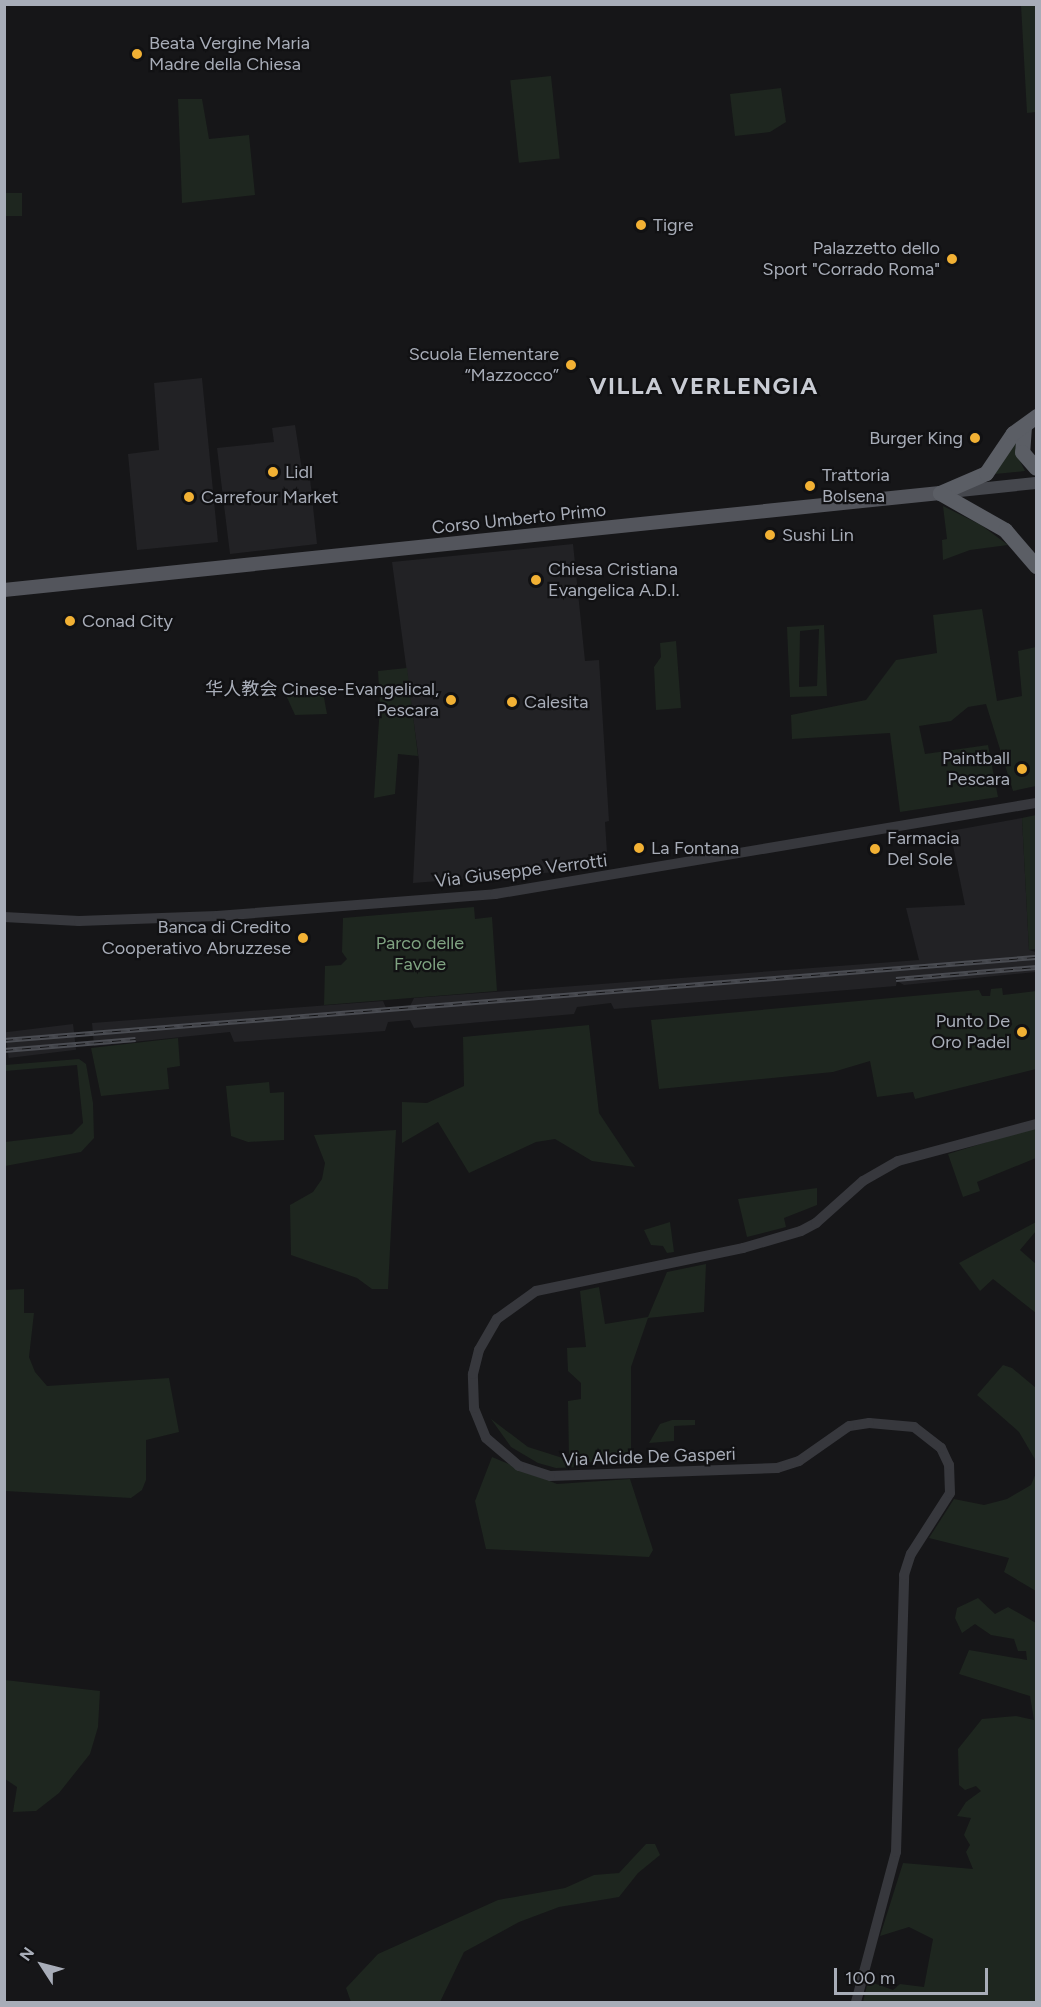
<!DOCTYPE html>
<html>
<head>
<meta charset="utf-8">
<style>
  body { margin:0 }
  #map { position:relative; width:1041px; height:2007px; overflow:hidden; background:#161618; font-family:Figtree,"Noto Sans SC",sans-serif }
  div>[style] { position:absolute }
  .built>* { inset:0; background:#222225; transform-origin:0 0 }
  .green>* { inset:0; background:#1e261f; transform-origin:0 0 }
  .tertiary>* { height:10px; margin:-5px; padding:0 5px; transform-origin:5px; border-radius:5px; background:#37383d }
  .secondary>* { height:12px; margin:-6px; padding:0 6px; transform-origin:6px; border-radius:6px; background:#45474d }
  .primary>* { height:14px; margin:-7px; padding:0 7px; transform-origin:7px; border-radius:7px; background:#53555c }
  .trunk>* { height:15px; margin:-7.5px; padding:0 7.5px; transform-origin:7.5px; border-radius:7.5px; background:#5b5e65 }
  .rail>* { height:5px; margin-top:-2.5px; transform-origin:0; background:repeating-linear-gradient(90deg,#111113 0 9px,#4a4c52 0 18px); box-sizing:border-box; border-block:2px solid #4a4c52 }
  .dots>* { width:16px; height:16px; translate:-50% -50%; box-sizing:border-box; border:3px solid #111113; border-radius:50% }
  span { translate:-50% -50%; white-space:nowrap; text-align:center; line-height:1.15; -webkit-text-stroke:4.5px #111113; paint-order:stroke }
  .poi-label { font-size:18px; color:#a8adb8 }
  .left { translate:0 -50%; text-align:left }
  .right { translate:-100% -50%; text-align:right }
  .street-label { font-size:18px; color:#a8adb8 }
  .park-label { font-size:18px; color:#7fa381 }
  .district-label { font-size:24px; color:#c9ccd4; font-weight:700; letter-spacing:1.5px }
  .frame { position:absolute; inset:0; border:6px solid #a8adb8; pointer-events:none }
  .north { position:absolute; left:12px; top:1935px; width:60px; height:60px; -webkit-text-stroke:4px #111113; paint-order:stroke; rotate:306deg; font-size:16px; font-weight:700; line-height:24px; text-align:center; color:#a8adb8 }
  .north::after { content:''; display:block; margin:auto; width:21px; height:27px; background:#a8adb8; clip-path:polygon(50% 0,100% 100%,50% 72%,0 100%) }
  .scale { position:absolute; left:834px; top:1968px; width:154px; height:27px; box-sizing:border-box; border:3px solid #a8adb8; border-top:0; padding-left:8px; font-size:18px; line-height:21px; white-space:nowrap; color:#a8adb8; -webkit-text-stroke:4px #111113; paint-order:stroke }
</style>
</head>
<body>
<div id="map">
  <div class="built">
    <div style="clip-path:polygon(202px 378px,218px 542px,137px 550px,128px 454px,159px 450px,154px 383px)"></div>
    <div style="clip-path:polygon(295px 425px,302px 470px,309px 469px,317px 544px,230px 554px,217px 448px,274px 442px,272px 428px)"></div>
    <div style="clip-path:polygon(573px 544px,585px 661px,599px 660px,609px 821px,605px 822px,608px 868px,413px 883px,419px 761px,392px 562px)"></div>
    <div style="clip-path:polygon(1022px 818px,1029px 950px,1036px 952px,1036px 972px,904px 985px,897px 981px,896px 986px,614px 1009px,611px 1003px,577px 1007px,574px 1014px,414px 1028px,410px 1020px,388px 1022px,385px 1031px,234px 1042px,230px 1032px,94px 1046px,92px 1023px,383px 1001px,387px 1010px,409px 1008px,414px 998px,919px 960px,906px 908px,965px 905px,950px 831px)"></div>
    <div style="left:73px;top:1024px;width:26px;height:68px;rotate:83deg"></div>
  </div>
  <div class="green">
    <div style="clip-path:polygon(1021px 5px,1036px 5px,1036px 112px,1027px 113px)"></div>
    <div style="left:551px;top:76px;width:83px;height:41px;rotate:84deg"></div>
    <div style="clip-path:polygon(781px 88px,786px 122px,770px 132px,735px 136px,730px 94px)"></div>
    <div style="clip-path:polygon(178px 99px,202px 99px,209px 139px,249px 135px,255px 195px,182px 203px)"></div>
    <div style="left:5px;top:193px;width:17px;height:23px"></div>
    <div style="clip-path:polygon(1015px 437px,1017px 455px,1025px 471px,995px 474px)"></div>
    <div style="clip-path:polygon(943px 506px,981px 525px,1008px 545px,970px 550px,943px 560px,942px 540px,947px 539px)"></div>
    <div style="clip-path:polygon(982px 609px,997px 701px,1022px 696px,1018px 651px,1036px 647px,1036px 786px,1013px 791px,986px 704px,968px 707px,951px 721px,919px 726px,925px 754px,988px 745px,998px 797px,900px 812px,890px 733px,792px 739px,791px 715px,866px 700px,896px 660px,937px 653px,933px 615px)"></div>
    <div style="clip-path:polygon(evenodd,824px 625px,827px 696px,790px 697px,787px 627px,824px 625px,819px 629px,817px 686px,799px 687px,800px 631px,819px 629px)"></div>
    <div style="clip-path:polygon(676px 641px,681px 708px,656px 710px,654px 667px,661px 657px,660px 643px)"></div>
    <div style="clip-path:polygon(407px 668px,418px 756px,398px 754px,395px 794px,374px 798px,380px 705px,378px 671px)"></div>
    <div style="clip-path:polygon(322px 687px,327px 714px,295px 715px,285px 693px)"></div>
    <div style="clip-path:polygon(1036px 815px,1036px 949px,1029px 950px,1022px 818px)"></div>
    <div style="clip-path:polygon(474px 907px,475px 919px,492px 917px,497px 991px,324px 1005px,325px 966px,341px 965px,347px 959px,342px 952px,343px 918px)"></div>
    <div style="clip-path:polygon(1002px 988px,1003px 995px,1036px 991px,1036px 1069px,915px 1099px,913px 1092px,877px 1097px,870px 1061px,833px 1072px,659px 1089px,651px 1020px,979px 990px,982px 996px,990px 996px,991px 989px)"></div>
    <div style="clip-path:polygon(589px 1025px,599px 1113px,635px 1167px,592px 1161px,555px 1139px,536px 1142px,469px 1173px,438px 1122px,402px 1143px,402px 1102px,427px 1103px,464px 1086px,463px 1037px)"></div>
    <div style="clip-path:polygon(178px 1038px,180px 1066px,167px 1068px,169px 1089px,101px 1096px,91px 1048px)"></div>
    <div style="clip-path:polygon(79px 1059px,86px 1064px,93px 1103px,94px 1138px,81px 1152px,5px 1166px,5px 1142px,72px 1134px,83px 1123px,77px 1065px,5px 1071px,5px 1065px)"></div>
    <div style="clip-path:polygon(269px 1082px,270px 1093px,284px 1092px,284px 1140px,248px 1142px,231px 1136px,226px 1086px)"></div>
    <div style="clip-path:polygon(1036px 1127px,1036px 1158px,977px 1182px,980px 1191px,963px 1197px,948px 1154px)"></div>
    <div style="clip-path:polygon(396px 1130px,388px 1289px,372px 1289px,357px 1278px,291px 1255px,290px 1205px,313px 1192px,322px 1179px,325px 1163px,314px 1135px)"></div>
    <div style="clip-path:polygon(817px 1188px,817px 1205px,784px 1218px,786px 1227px,747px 1237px,738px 1199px)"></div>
    <div style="clip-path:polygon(670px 1222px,674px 1252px,667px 1253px,663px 1246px,651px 1245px,644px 1230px)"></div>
    <div style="clip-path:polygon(1036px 1222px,1036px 1231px,1020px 1250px,1036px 1264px,1036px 1313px,993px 1279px,980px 1291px,959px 1263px)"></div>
    <div style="clip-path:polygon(706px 1264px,704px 1312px,648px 1318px,631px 1367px,631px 1463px,599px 1459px,596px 1463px,582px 1461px,580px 1467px,556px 1468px,538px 1463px,511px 1447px,491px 1419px,528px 1447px,569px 1460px,568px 1401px,581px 1399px,581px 1383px,568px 1371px,567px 1348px,586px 1347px,580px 1291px,599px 1287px,605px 1324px,648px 1317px,667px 1272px)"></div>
    <div style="clip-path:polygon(24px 1289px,24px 1313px,34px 1313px,29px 1357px,35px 1372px,47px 1386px,169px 1378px,179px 1432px,146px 1440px,146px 1480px,142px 1490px,131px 1498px,5px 1491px,5px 1290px)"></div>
    <div style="clip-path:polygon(1003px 1365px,1012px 1368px,1036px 1388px,1036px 1461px,1019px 1432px,977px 1395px)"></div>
    <div style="clip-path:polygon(672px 1420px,695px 1420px,695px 1425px,674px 1426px,674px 1441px,649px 1443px,660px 1424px)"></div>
    <div style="clip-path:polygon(492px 1457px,557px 1484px,630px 1479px,653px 1550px,649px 1557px,486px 1549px,475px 1501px)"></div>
    <div style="clip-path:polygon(1036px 1473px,1036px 1591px,1004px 1572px,1009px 1558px,929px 1538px,954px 1499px,984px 1505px,1007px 1499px,1031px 1485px)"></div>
    <div style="clip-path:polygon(978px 1598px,995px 1614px,1008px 1607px,1036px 1623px,1036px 2002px,863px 2002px,868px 1981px,893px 1990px,900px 1984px,924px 1987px,933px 1939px,909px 1927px,880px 1936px,903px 1863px,973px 1869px,966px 1852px,970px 1845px,964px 1835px,971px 1818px,957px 1816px,966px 1802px,981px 1791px,976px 1786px,965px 1790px,959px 1785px,958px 1749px,982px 1719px,1016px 1716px,1034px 1720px,1030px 1696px,959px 1674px,969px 1650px,1027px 1660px,1026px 1651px,1018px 1651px,1014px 1639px,991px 1635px,975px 1624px,962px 1633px,955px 1618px,957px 1608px)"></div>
    <div style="clip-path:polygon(5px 1680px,100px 1691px,98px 1727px,90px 1754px,59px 1793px,36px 1811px,13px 1812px,17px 1787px,5px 1779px)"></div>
    <div style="clip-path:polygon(646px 1844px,655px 1844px,660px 1855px,638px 1873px,619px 1897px,559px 1907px,519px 1922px,464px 1952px,440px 2002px,351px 2002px,346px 1988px,378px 1954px,498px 1900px,565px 1888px,594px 1875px,619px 1873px)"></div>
  </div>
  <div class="tertiary">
    <div style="left:4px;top:917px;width:75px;rotate:3.1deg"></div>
    <div style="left:79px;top:921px;width:138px;rotate:-2.1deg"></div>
    <div style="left:217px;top:916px;width:279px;rotate:-4.5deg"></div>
    <div style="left:495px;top:894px;width:549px;rotate:-9.55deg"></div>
    <div style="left:856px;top:2002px;width:155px;rotate:-75.1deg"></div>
    <div style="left:896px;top:1852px;width:277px;rotate:-88.3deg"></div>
    <div style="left:904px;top:1575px;width:22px;rotate:-72deg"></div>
    <div style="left:911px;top:1554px;width:72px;rotate:-57.4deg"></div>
    <div style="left:950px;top:1493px;width:28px;rotate:-92deg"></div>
    <div style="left:949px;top:1465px;width:19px;rotate:-115deg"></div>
    <div style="left:941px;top:1448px;width:34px;rotate:-142deg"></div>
    <div style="left:914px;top:1427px;width:45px;rotate:-174.9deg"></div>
    <div style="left:869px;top:1423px;width:20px;rotate:171deg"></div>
    <div style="left:849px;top:1426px;width:61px;rotate:145deg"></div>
    <div style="left:799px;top:1461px;width:23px;rotate:162deg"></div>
    <div style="left:777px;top:1468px;width:227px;rotate:178deg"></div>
    <div style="left:550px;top:1476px;width:33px;rotate:-162deg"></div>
    <div style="left:519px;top:1466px;width:43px;rotate:-139.7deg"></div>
    <div style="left:486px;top:1438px;width:32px;rotate:-112deg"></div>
    <div style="left:474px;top:1408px;width:34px;rotate:-92deg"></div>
    <div style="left:473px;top:1374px;width:25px;rotate:-76deg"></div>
    <div style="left:479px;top:1350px;width:36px;rotate:-60deg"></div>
    <div style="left:497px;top:1319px;width:48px;rotate:-35.7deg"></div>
    <div style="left:536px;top:1291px;width:211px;rotate:-11.7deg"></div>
    <div style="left:743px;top:1248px;width:60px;rotate:-16.3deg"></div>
    <div style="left:801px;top:1231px;width:17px;rotate:-28deg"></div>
    <div style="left:816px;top:1223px;width:63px;rotate:-41.8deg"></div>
    <div style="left:863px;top:1181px;width:40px;rotate:-29.7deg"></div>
    <div style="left:898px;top:1161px;width:143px;rotate:-15deg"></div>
  </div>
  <div class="secondary">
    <div style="left:950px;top:492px;width:86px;rotate:-6deg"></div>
  </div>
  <div class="primary">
    <div style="left:4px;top:590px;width:941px;rotate:-5.92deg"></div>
  </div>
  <div class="trunk">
    <div style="left:1024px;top:426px;width:26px;rotate:94deg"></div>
    <div style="left:1022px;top:452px;width:21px;rotate:49deg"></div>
    <div style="left:940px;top:493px;width:50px;rotate:-23.5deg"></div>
    <div style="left:986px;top:473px;width:48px;rotate:-56deg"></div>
    <div style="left:1013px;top:433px;width:29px;rotate:-36deg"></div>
    <div style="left:940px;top:493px;width:75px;rotate:29.6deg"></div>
    <div style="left:1005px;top:530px;width:48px;rotate:49.3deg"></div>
  </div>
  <div class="rail">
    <div style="left:896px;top:979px;width:141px;rotate:-4.9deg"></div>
    <div style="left:4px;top:1040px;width:1035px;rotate:-4.6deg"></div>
    <div style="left:4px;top:1050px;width:132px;rotate:-4.8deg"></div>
  </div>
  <div class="dots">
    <div style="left:137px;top:54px;background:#f2b134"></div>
    <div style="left:641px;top:225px;background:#f2b134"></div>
    <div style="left:952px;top:259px;background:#f2b134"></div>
    <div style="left:571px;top:365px;background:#f2b134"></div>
    <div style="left:975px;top:438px;background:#f2b134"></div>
    <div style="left:273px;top:472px;background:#f2b134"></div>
    <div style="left:810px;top:486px;background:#f2b134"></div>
    <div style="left:189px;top:497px;background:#f2b134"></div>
    <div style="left:770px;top:535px;background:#f2b134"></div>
    <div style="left:536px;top:580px;background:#f2b134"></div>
    <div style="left:70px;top:621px;background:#f2b134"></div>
    <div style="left:451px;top:700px;background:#f2b134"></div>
    <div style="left:512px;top:702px;background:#f2b134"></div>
    <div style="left:1022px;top:769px;background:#f2b134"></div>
    <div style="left:639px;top:848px;background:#f2b134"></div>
    <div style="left:875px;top:849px;background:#f2b134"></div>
    <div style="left:303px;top:938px;background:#f2b134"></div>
    <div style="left:1022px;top:1032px;background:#f2b134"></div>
  </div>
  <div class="poi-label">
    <span class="left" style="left:149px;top:54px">Beata Vergine Maria<br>Madre della Chiesa</span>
    <span class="left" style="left:653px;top:225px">Tigre</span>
    <span class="right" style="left:940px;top:259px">Palazzetto dello<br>Sport "Corrado Roma"</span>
    <span class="right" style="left:559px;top:365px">Scuola Elementare<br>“Mazzocco”</span>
    <span class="right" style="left:963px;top:438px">Burger King</span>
    <span class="left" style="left:285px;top:472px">Lidl</span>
    <span class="left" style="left:822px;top:486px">Trattoria<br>Bolsena</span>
    <span class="left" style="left:201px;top:497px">Carrefour Market</span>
    <span class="left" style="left:782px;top:535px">Sushi Lin</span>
    <span class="left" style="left:548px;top:580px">Chiesa Cristiana<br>Evangelica A.D.I.</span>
    <span class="left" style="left:82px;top:621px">Conad City</span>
    <span class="right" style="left:439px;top:700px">华人教会 Cinese-Evangelical,<br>Pescara</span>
    <span class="left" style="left:524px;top:702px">Calesita</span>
    <span class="right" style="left:1010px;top:769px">Paintball<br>Pescara</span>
    <span class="left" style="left:887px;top:849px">Farmacia<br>Del Sole</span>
    <span class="left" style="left:651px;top:848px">La Fontana</span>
    <span class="right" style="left:291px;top:938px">Banca di Credito<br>Cooperativo Abruzzese</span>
    <span class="right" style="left:1010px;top:1032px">Punto De<br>Oro Padel</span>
  </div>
  <div class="street-label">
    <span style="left:519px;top:519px;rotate:-6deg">Corso Umberto Primo</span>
    <span style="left:521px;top:871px;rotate:-7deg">Via Giuseppe Verrotti</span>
    <span style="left:649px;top:1457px;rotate:-2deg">Via Alcide De Gasperi</span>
  </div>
  <div class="park-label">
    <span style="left:420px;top:954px">Parco delle<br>Favole</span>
  </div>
  <div class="district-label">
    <span style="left:704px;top:386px">VILLA VERLENGIA</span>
  </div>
  <div class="frame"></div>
  <div class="north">N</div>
  <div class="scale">100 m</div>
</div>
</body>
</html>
